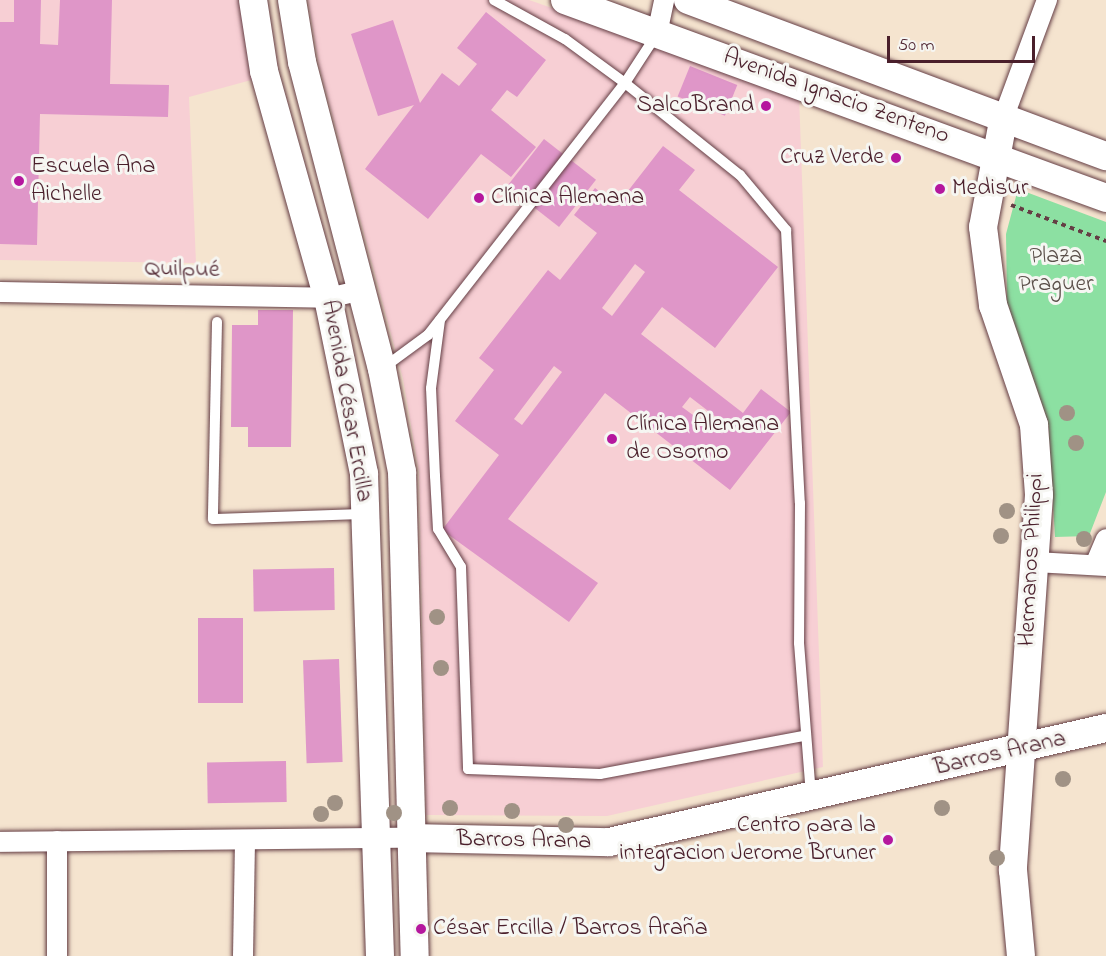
<!DOCTYPE html>
<html>
<head>
<meta charset="utf-8">
<style>
  body { margin:0 }
  #map { position:relative; width:1106px; height:956px; overflow:hidden; background:#f5e4cf; font-family:"Indie Flower",sans-serif }
  div>[style] { position:absolute }
  .built>* { inset:0; background:#f7cfd4 }
  .green>* { inset:0; background:#8ce0a2 }
  .building>* { inset:0; background:#df96c8; transform-origin:0 0 }
  .path>* { height:4px; margin-top:-2px; transform-origin:0; background:repeating-linear-gradient(90deg,#643d44 0 4.5px,transparent 0 9px) }
  .roads { filter:drop-shadow(0 0 2px #643d44) drop-shadow(0 0 2px #643d44) }
  .lane>* { height:10px; margin:-5px; padding:0 5px; transform-origin:5px; border-radius:5px; background:#fff }
  .street>* { height:20px; margin:-10px; padding:0 10px; transform-origin:10px; border-radius:10px; background:#fff }
  .secondary>* { height:28px; margin:-14px; padding:0 14px; transform-origin:14px; border-radius:14px; background:#fff }
  .trees>* { width:16px; height:16px; margin:-8px; border-radius:50%; background:#a09285 }
  .dots>* { width:16px; height:16px; translate:-50% -50%; box-sizing:border-box; border:3px solid #f6f6f2; border-radius:50% }
  span { translate:-50% -50%; white-space:nowrap; text-align:center; line-height:1.15; -webkit-text-stroke:6px #f6f6f2; paint-order:stroke }
  .street-label { font-size:24px; color:#4a1f2b }
  .poi-label { font-size:24px; color:#4a1f2b }
  .right { translate:-100% -50%; text-align:right }
  .left { translate:0 -50%; text-align:left }
  .park-label { font-size:24px; color:#5a4f49 }
  .scale { position:absolute; left:887px; top:36px; width:148px; height:27px; box-sizing:border-box; border:3px solid #4a1f2b; border-top:0; padding-left:8px; font-size:18px; line-height:21px; white-space:nowrap; color:#4a1f2b; -webkit-text-stroke:4px #f6f6f2; paint-order:stroke }
</style>
</head>
<body>
<div id="map">
  <div class="built">
    <div style="clip-path:polygon(0 0,239px 0,255px 79px,189px 97px,196px 263px,0 260px)"></div>
    <div style="clip-path:polygon(308px 0,529px 0,799px 94px,823px 767px,607px 816px,426px 815px,419px 472px,403px 379px,319px 65px)"></div>
  </div>
  <div class="green">
    <div style="clip-path:polygon(1018px 189px,1106px 222px,1106px 492px,1089px 536px,1055px 537px,1048px 422px,1007px 302px,1006px 234px)"></div>
  </div>
  <div class="building">
    <div style="clip-path:polygon(14px 0,41px 0,40px 44px,58px 45px,60px 0,112px 0,110px 84px,169px 85px,168px 117px,40px 114px,37px 245px,0 244px,0 22px,14px 22px)"></div>
    <div style="clip-path:polygon(486px 12px,546px 60px,517px 97px,507px 90px,491px 110px,536px 147px,511px 177px,481px 154px,428px 219px,365px 169px,414px 105px,378px 116px,351px 34px,393px 20px,420px 103px,442px 73px,459px 86px,477px 64px,457px 48px)"></div>
    <div style="left:690px;top:66px;width:51px;height:33px;rotate:22deg"></div>
    <div style="left:544px;top:139px;width:66px;height:60px;rotate:38deg"></div>
    <div style="clip-path:polygon(evenodd,663px 146px,695px 170px,679px 190px,778px 267px,715px 348px,662px 307px,641px 334px,743px 413px,761px 389px,791px 412px,730px 490px,605px 393px,508px 519px,598px 583px,569px 622px,442px 530px,499px 455px,455px 421px,494px 370px,479px 358px,548px 270px,560px 280px,597px 233px,574px 215px,595px 188px,617px 205px,663px 146px,635px 264px,645px 272px,612px 316px,602px 308px,635px 264px,663px 146px,554px 366px,562px 372px,522px 425px,514px 419px,554px 366px,663px 146px,690px 397px,716px 417px,708px 426px,682px 407px,690px 397px)"></div>
    <div style="clip-path:polygon(258px 310px,293px 310px,291px 447px,248px 447px,248px 427px,231px 427px,232px 325px,258px 325px)"></div>
    <div style="left:334px;top:568px;width:42px;height:81px;rotate:89deg"></div>
    <div style="left:198px;top:618px;width:45px;height:85px"></div>
    <div style="left:339px;top:659px;width:103px;height:36px;rotate:88deg"></div>
    <div style="left:286px;top:761px;width:41px;height:79px;rotate:89deg"></div>
  </div>
  <div class="path">
    <div style="left:1011px;top:205px;width:102px;rotate:20.8deg"></div>
  </div>
  <div class="roads">
    <div class="lane">
      <div style="left:494px;top:0;width:81px;rotate:28.8deg"></div>
      <div style="left:565px;top:39px;width:74px;rotate:36.3deg"></div>
      <div style="left:625px;top:83px;width:147px;rotate:38.7deg"></div>
      <div style="left:740px;top:175px;width:72px;rotate:50.1deg"></div>
      <div style="left:786px;top:230px;width:273px;rotate:87.1deg"></div>
      <div style="left:800px;top:503px;width:140px;rotate:90.4deg"></div>
      <div style="left:799px;top:643px;width:151px;rotate:85.5deg"></div>
      <div style="left:440px;top:320px;width:69px;rotate:97.5deg"></div>
      <div style="left:431px;top:388px;width:88px;rotate:87.4deg"></div>
      <div style="left:435px;top:476px;width:53px;rotate:86.8deg"></div>
      <div style="left:438px;top:529px;width:44px;rotate:58.8deg"></div>
      <div style="left:461px;top:567px;width:202px;rotate:88deg"></div>
      <div style="left:468px;top:769px;width:132px;rotate:2.2deg"></div>
      <div style="left:600px;top:774px;width:208px;rotate:-10.6deg"></div>
      <div style="left:217px;top:322px;width:197px;rotate:91.2deg"></div>
      <div style="left:213px;top:519px;width:151px;rotate:-1.9deg"></div>
      <div style="left:383px;top:368px;width:56px;rotate:-36.3deg"></div>
      <div style="left:428px;top:335px;width:320px;rotate:-52deg"></div>
      <div style="left:625px;top:83px;width:59px;rotate:-56.9deg"></div>
    </div>
    <div class="street">
      <div style="left:657px;top:34px;width:35px;rotate:-78deg"></div>
      <div style="left:1004px;top:116px;width:124px;rotate:-69.7deg"></div>
      <div style="left:0;top:292px;width:328px;rotate:1deg"></div>
      <div style="left:328px;top:298px;width:35px;rotate:-13deg"></div>
      <div style="left:1035px;top:562px;width:71px;rotate:3.2deg"></div>
      <div style="left:1095px;top:565px;width:28px;rotate:-67deg"></div>
      <div style="left:0;top:842px;width:412px;rotate:-0.6deg"></div>
      <div style="left:57px;top:956px;width:115px;rotate:-90deg"></div>
      <div style="left:243px;top:956px;width:116px;rotate:-89deg"></div>
    </div>
    <div class="secondary">
      <div style="left:253px;top:0;width:72px;rotate:81.2deg"></div>
      <div style="left:264px;top:71px;width:236px;rotate:74.3deg"></div>
      <div style="left:328px;top:298px;width:180px;rotate:78.4deg"></div>
      <div style="left:364px;top:474px;width:482px;rotate:88.1deg"></div>
      <div style="left:292px;top:0;width:63px;rotate:80.8deg"></div>
      <div style="left:302px;top:62px;width:317px;rotate:75.4deg"></div>
      <div style="left:382px;top:369px;width:105px;rotate:79deg"></div>
      <div style="left:402px;top:472px;width:484px;rotate:88.5deg"></div>
      <div style="left:565px;top:0;width:576px;rotate:20.1deg"></div>
      <div style="left:688px;top:0;width:446px;rotate:20.5deg"></div>
      <div style="left:1004px;top:116px;width:113px;rotate:100.7deg"></div>
      <div style="left:983px;top:227px;width:79px;rotate:82.7deg"></div>
      <div style="left:993px;top:305px;width:127px;rotate:71.1deg"></div>
      <div style="left:1034px;top:425px;width:70px;rotate:85.9deg"></div>
      <div style="left:1039px;top:495px;width:376px;rotate:94deg"></div>
      <div style="left:1013px;top:870px;width:86px;rotate:84.7deg"></div>
      <div style="left:412px;top:838px;width:197px;rotate:1.2deg"></div>
      <div style="left:609px;top:842px;width:510px;rotate:-12.92deg"></div>
    </div>
  </div>
  <div class="trees">
    <div style="left:1060px;top:257px"></div>
    <div style="left:1067px;top:413px"></div>
    <div style="left:1076px;top:443px"></div>
    <div style="left:1007px;top:511px"></div>
    <div style="left:1001px;top:536px"></div>
    <div style="left:1084px;top:539px"></div>
    <div style="left:437px;top:617px"></div>
    <div style="left:441px;top:668px"></div>
    <div style="left:1063px;top:779px"></div>
    <div style="left:335px;top:803px"></div>
    <div style="left:450px;top:808px"></div>
    <div style="left:942px;top:808px"></div>
    <div style="left:512px;top:811px"></div>
    <div style="left:394px;top:813px"></div>
    <div style="left:321px;top:814px"></div>
    <div style="left:566px;top:825px"></div>
    <div style="left:997px;top:858px"></div>
  </div>
  <div class="dots">
    <div style="left:766px;top:106px;background:#b5179e"></div>
    <div style="left:896px;top:158px;background:#b5179e"></div>
    <div style="left:19px;top:181px;background:#b5179e"></div>
    <div style="left:940px;top:189px;background:#b5179e"></div>
    <div style="left:479px;top:198px;background:#b5179e"></div>
    <div style="left:612px;top:439px;background:#b5179e"></div>
    <div style="left:888px;top:840px;background:#b5179e"></div>
    <div style="left:421px;top:929px;background:#b5179e"></div>
  </div>
  <div class="street-label">
    <span style="left:836px;top:97px;rotate:20deg">Avenida Ignacio Zenteno</span>
    <span style="left:182px;top:270px;rotate:1deg">Quilpué</span>
    <span style="left:346px;top:401px;rotate:80deg">Avenida César Ercilla</span>
    <span style="left:1032px;top:560px;rotate:-87deg">Hermanos Philippi</span>
    <span style="left:1000px;top:754px;rotate:-13deg">Barros Arana</span>
    <span style="left:524px;top:841px;rotate:1deg">Barros Arana</span>
  </div>
  <div class="poi-label">
    <span class="right" style="left:754px;top:106px">SalcoBrand</span>
    <span class="right" style="left:884px;top:158px">Cruz Verde</span>
    <span class="left" style="left:31px;top:181px">Escuela Ana<br>Aichelle</span>
    <span class="left" style="left:952px;top:189px">Medisur</span>
    <span class="left" style="left:491px;top:198px">Clínica Alemana</span>
    <span class="left" style="left:626px;top:439px">Clínica Alemana<br>de Osorno</span>
    <span class="right" style="left:876px;top:840px">Centro para la<br>integracion Jerome Bruner</span>
    <span class="left" style="left:433px;top:929px">César Ercilla / Barros Araña</span>
  </div>
  <div class="park-label">
    <span style="left:1056px;top:271px">Plaza<br>Praguer</span>
  </div>
  <div class="scale">50 m</div>
</div>
</body>
</html>
